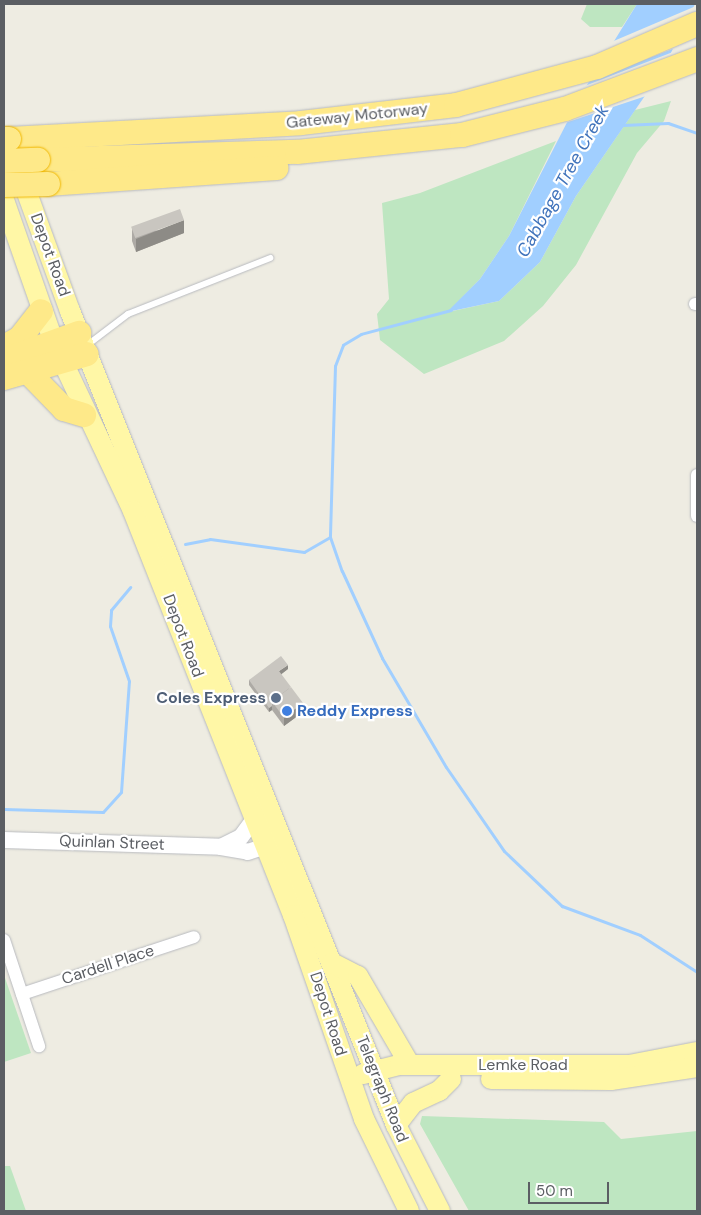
<!DOCTYPE html>
<html>
<head>
<meta charset="utf-8">
<style>
  body { margin:0 }
  #map { position:relative; width:701px; height:1215px; overflow:hidden; background:#eeece2; font-family:"DM Sans",sans-serif }
  div>[style] { position:absolute }
  .green>* { inset:0; background:#bee6c1 }
  .water>* { inset:0; background:#a1cfff }
  .pier>* { inset:0; background:#eeece2 }
  .stream>* { height:3px; margin:-1.5px; padding:0 1.5px; transform-origin:1.5px; border-radius:1.5px; background:#a1cfff }
  .roads { filter:drop-shadow(0 0 1px #b8babf) drop-shadow(0 0 1px #b8babf) }
  .service>* { height:6px; margin:-3px; padding:0 3px; transform-origin:3px; border-radius:3px; background:#fff }
  .minor>* { height:12px; margin:-6px; padding:0 6px; transform-origin:6px; border-radius:6px; background:#fff }
  .tertiary>* { height:16px; margin:-8px; padding:0 8px; transform-origin:8px; border-radius:8px; background:#fff }
  .primary>* { height:20px; margin:-10px; padding:0 10px; transform-origin:10px; border-radius:10px; background:#fff7a6 }
  .motorway>* { height:24px; margin:-12px; padding:0 12px; transform-origin:12px; border-radius:12px; background:#fee989 }
  .bridges { filter:drop-shadow(0 0 1px #f0b700) drop-shadow(0 0 1px #f0b700) }
  .motorway-bridge>* { height:24px; margin:-12px; padding:0 12px; transform-origin:12px; border-radius:12px; background:#fee989 }
  .wall>* { inset:0; background:#adaaa5 }
  .shaded-wall>* { inset:0; background:#8d8b86 }
  .building>* { inset:0; background:#c9c6c0; transform-origin:0 0 }
  .dots>* { width:14px; height:14px; translate:-50% -50%; box-sizing:border-box; border:2px solid #fff; border-radius:50% }
  span { translate:-50% -50%; white-space:nowrap; text-align:center; line-height:1.15; -webkit-text-stroke:4.5px #fff; paint-order:stroke }
  .street-label { font-size:16px; color:#5b5e63 }
  .service-label { font-size:16px; color:#4e5e75; font-weight:700 }
  .right { translate:-100% -50%; text-align:right }
  .shop-label { font-size:16px; color:#366cbe; font-weight:700 }
  .left { translate:0 -50%; text-align:left }
  .water-label { font-size:18px; color:#4073bb; font-style:italic }
  .frame { position:absolute; inset:0; border:5px solid #5b5e63; pointer-events:none }
  .scale { position:absolute; left:528px; top:1182px; width:81px; height:22px; box-sizing:border-box; border:2px solid #5b5e63; border-top:0; padding-left:6px; font-size:15px; line-height:18px; white-space:nowrap; color:#5b5e63; -webkit-text-stroke:4px #fff; paint-order:stroke }
</style>
</head>
<body>
<div id="map">
  <div class="green">
    <div style="clip-path:polygon(587px 4px,637px 4px,622px 27px,590px 27px,581px 19px)"></div>
    <div style="clip-path:polygon(671px 101px,664px 121px,637px 153px,576px 265px,543px 306px,504px 341px,424px 374px,380px 340px,377px 314px,389px 299px,382px 203px,420px 193px,556px 141px,509px 236px,480px 279px,448px 312px,499px 301px,540px 262px,576px 196px,635px 110px)"></div>
    <div style="clip-path:polygon(4px 975px,31px 1053px,4px 1062px)"></div>
    <div style="clip-path:polygon(422px 1116px,604px 1122px,621px 1139px,697px 1131px,697px 1211px,469px 1211px,420px 1124px)"></div>
    <div style="clip-path:polygon(4px 1166px,10px 1166px,26px 1211px,4px 1211px)"></div>
  </div>
  <div class="water">
    <div style="clip-path:polygon(637px 4px,695px 4px,662px 71px,576px 196px,540px 262px,499px 301px,447px 312px,480px 279px,509px 236px,582px 93px)"></div>
  </div>
  <div class="pier">
    <div style="clip-path:polygon(696px 6px,675px 48px,585px 83px,609px 43px)"></div>
    <div style="clip-path:polygon(673px 52px,649px 95px,562px 124px,582px 87px)"></div>
  </div>
  <div class="stream">
    <div style="left:623px;top:125px;width:45px;rotate:-2.5deg"></div>
    <div style="left:668px;top:123px;width:31px;rotate:19deg"></div>
    <div style="left:451px;top:310px;width:93px;rotate:165.1deg"></div>
    <div style="left:361px;top:334px;width:21px;rotate:149deg"></div>
    <div style="left:343px;top:345px;width:22px;rotate:111deg"></div>
    <div style="left:335px;top:366px;width:171px;rotate:91.7deg"></div>
    <div style="left:330px;top:537px;width:36px;rotate:71deg"></div>
    <div style="left:342px;top:571px;width:96px;rotate:65.3deg"></div>
    <div style="left:382px;top:658px;width:126px;rotate:59.6deg"></div>
    <div style="left:446px;top:767px;width:102px;rotate:55.4deg"></div>
    <div style="left:504px;top:851px;width:80px;rotate:43.5deg"></div>
    <div style="left:562px;top:906px;width:83px;rotate:20.4deg"></div>
    <div style="left:640px;top:935px;width:68px;rotate:33deg"></div>
    <div style="left:185px;top:544px;width:25px;rotate:-11deg"></div>
    <div style="left:210px;top:539px;width:95px;rotate:7.9deg"></div>
    <div style="left:304px;top:552px;width:30px;rotate:-30deg"></div>
    <div style="left:4px;top:809px;width:99px;rotate:1.7deg"></div>
    <div style="left:103px;top:812px;width:27px;rotate:-48deg"></div>
    <div style="left:121px;top:792px;width:111px;rotate:-85.9deg"></div>
    <div style="left:129px;top:681px;width:58px;rotate:-109.1deg"></div>
    <div style="left:110px;top:626px;width:16px;rotate:-86deg"></div>
    <div style="left:111px;top:610px;width:30px;rotate:-50deg"></div>
  </div>
  <div class="roads">
    <div class="service">
      <div style="left:86px;top:346px;width:53px;rotate:-37.3deg"></div>
      <div style="left:128px;top:314px;width:153px;rotate:-21.5deg"></div>
    </div>
    <div class="minor">
      <div style="left:695px;top:304px;width:2px"></div>
      <div style="left:697px;top:475px;width:41px;rotate:90deg"></div>
      <div style="left:4px;top:940px;width:112px;rotate:71.7deg"></div>
      <div style="left:22px;top:994px;width:181px;rotate:-18.3deg"></div>
    </div>
    <div class="tertiary">
      <div style="left:4px;top:840px;width:217px;rotate:1.8deg"></div>
      <div style="left:221px;top:847px;width:27px;rotate:10deg"></div>
      <div style="left:248px;top:852px;width:18px;rotate:-19deg"></div>
      <div style="left:265px;top:846px;width:10px;rotate:-61deg"></div>
      <div style="left:221px;top:847px;width:22px;rotate:-27deg"></div>
      <div style="left:241px;top:837px;width:24px;rotate:-54deg"></div>
    </div>
    <div class="primary">
      <div style="left:19px;top:171px;width:149px;rotate:70deg"></div>
      <div style="left:70px;top:311px;width:877px;rotate:68.17deg"></div>
      <div style="left:396px;top:1125px;width:97px;rotate:62.9deg"></div>
      <div style="left:4px;top:200px;width:151px;rotate:70.7deg"></div>
      <div style="left:54px;top:343px;width:186px;rotate:64.8deg"></div>
      <div style="left:133px;top:511px;width:435px;rotate:68.4deg"></div>
      <div style="left:293px;top:915px;width:216px;rotate:70.8deg"></div>
      <div style="left:364px;top:1119px;width:102px;rotate:63.9deg"></div>
      <div style="left:332px;top:963px;width:29px;rotate:27deg"></div>
      <div style="left:358px;top:976px;width:103px;rotate:59.7deg"></div>
      <div style="left:363px;top:1074px;width:38px;rotate:-14deg"></div>
      <div style="left:400px;top:1065px;width:229px"></div>
      <div style="left:629px;top:1065px;width:69px;rotate:-10.8deg"></div>
      <div style="left:491px;top:1079px;width:120px;rotate:0.5deg"></div>
      <div style="left:611px;top:1080px;width:87px;rotate:-8.6deg"></div>
      <div style="left:396px;top:1125px;width:28px;rotate:-52deg"></div>
      <div style="left:413px;top:1103px;width:29px;rotate:-25deg"></div>
      <div style="left:439px;top:1091px;width:17px;rotate:-45deg"></div>
    </div>
    <div class="motorway">
      <div style="left:9px;top:139px;width:292px;rotate:-3.1deg"></div>
      <div style="left:301px;top:123px;width:156px;rotate:-6.6deg"></div>
      <div style="left:456px;top:105px;width:146px;rotate:-15.1deg"></div>
      <div style="left:597px;top:67px;width:109px;rotate:-23.3deg"></div>
      <div style="left:38px;top:160px;width:259px;rotate:-1.8deg"></div>
      <div style="left:297px;top:152px;width:166px;rotate:-5.9deg"></div>
      <div style="left:462px;top:135px;width:106px;rotate:-14.2deg"></div>
      <div style="left:565px;top:109px;width:141px;rotate:-20.7deg"></div>
      <div style="left:48px;top:184px;width:229px;rotate:-4deg"></div>
      <div style="left:4px;top:347px;width:18px;rotate:-29deg"></div>
      <div style="left:20px;top:338px;width:34px;rotate:-52deg"></div>
      <div style="left:4px;top:360px;width:80px;rotate:-19.8deg"></div>
      <div style="left:29px;top:373px;width:50px;rotate:45.8deg"></div>
      <div style="left:64px;top:409px;width:21px;rotate:17deg"></div>
      <div style="left:4px;top:378px;width:86px;rotate:-16.1deg"></div>
    </div>
  </div>
  <div class="bridges">
    <div class="motorway-bridge">
      <div style="left:4px;top:139px;width:5px"></div>
      <div style="left:4px;top:161px;width:34px;rotate:-2deg"></div>
      <div style="left:4px;top:185px;width:44px;rotate:-1.3deg"></div>
    </div>
  </div>
  <div class="wall">
    <div style="clip-path:polygon(132px 228px,184px 233px,136px 252px,132px 241px)"></div>
    <div style="clip-path:polygon(288px 669px,281px 674px,303px 712px,284px 726px,272px 710px,269px 712px,249px 685px,249px 680px)"></div>
  </div>
  <div class="shaded-wall">
    <div style="clip-path:polygon(184px 220px,184px 233px,136px 252px,136px 239px)"></div>
    <div style="clip-path:polygon(288px 665px,288px 669px,279px 676px,279px 671px)"></div>
    <div style="clip-path:polygon(303px 703px,303px 712px,284px 726px,284px 717px)"></div>
    <div style="clip-path:polygon(272px 706px,272px 710px,269px 712px,269px 708px)"></div>
  </div>
  <div class="building">
    <div style="left:180px;top:209px;width:12px;height:52px;rotate:70deg"></div>
    <div style="clip-path:polygon(281px 656px,288px 665px,279px 671px,291px 687px,272px 701px,272px 706px,269px 708px,249px 680px)"></div>
    <div style="left:291px;top:687px;width:20px;height:24px;rotate:53deg"></div>
  </div>
  <div class="dots">
    <div style="left:276px;top:698px;background:#5c6f8a"></div>
    <div style="left:287px;top:711px;background:#3f7fe0"></div>
  </div>
  <div class="street-label">
    <span style="left:357px;top:116px;rotate:-6deg">Gateway Motorway</span>
    <span style="left:50px;top:255px;rotate:70deg">Depot Road</span>
    <span style="left:183px;top:636px;rotate:69deg">Depot Road</span>
    <span style="left:112px;top:843px;rotate:2deg">Quinlan Street</span>
    <span style="left:108px;top:965px;rotate:-18deg">Cardell Place</span>
    <span style="left:328px;top:1014px;rotate:72deg">Depot Road</span>
    <span style="left:523px;top:1065px">Lemke Road</span>
    <span style="left:382px;top:1089px;rotate:68deg">Telegraph Road</span>
  </div>
  <div class="service-label">
    <span class="right" style="left:266px;top:698px">Coles Express</span>
  </div>
  <div class="shop-label">
    <span class="left" style="left:297px;top:711px">Reddy Express</span>
  </div>
  <div class="water-label">
    <span style="left:563px;top:181px;rotate:-61deg">Cabbage Tree Creek</span>
  </div>
  <div class="frame"></div>
  <div class="scale">50 m</div>
</div>
</body>
</html>
